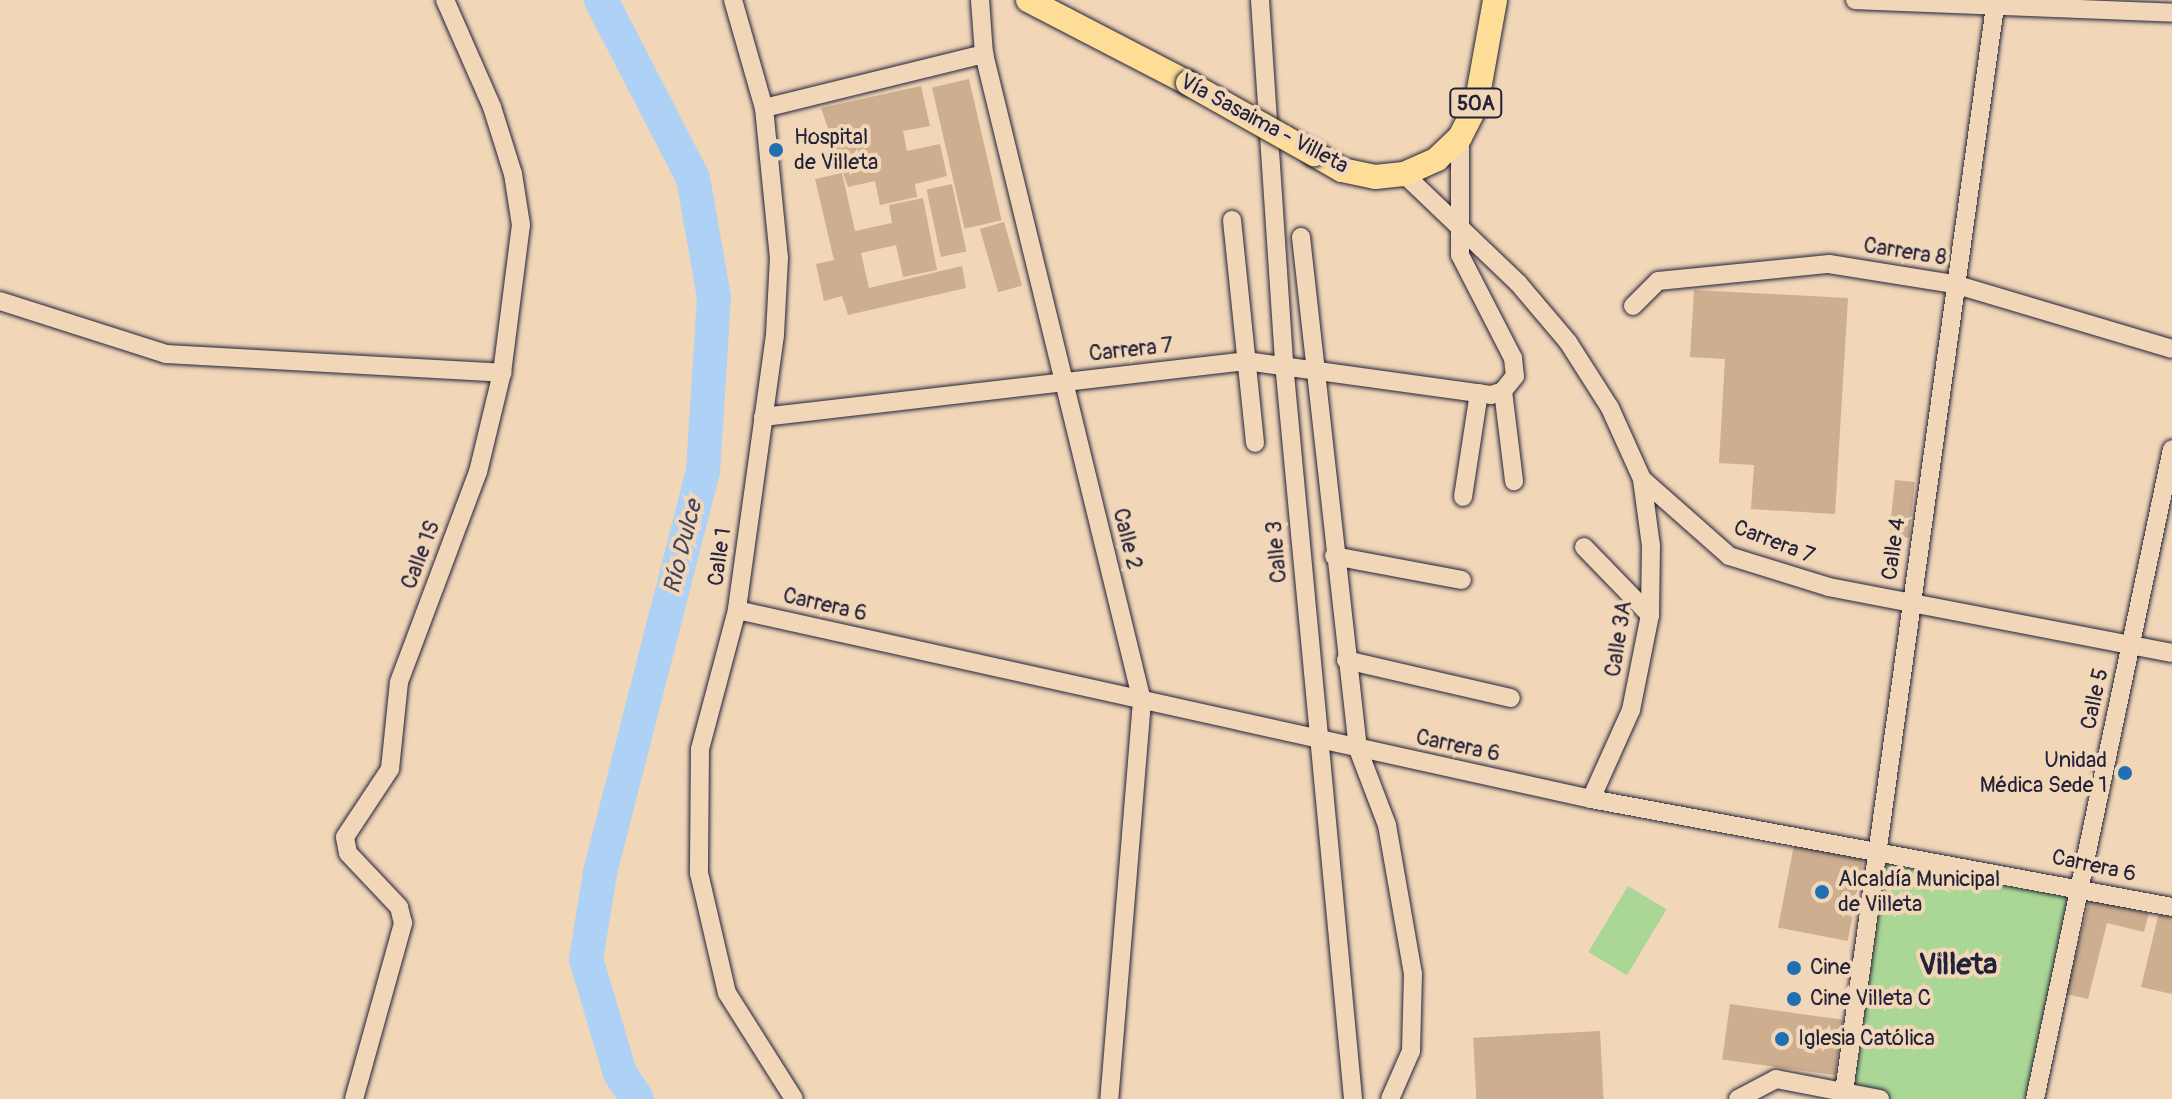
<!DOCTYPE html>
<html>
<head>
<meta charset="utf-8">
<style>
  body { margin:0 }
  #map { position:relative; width:2172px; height:1099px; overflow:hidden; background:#f1d6b8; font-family:Pangolin,sans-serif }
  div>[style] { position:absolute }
  .green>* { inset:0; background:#abd796; transform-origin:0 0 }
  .river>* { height:34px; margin:-17px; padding:0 17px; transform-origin:17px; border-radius:17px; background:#aed2f6 }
  .building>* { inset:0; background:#cdae8e; transform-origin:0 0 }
  .roads { filter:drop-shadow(0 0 2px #22223b) drop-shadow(0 0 2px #22223b) }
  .minor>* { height:18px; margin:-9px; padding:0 9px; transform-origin:9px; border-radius:9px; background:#f1d6b8 }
  .major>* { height:24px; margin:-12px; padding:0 12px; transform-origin:12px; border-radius:12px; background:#fedd96 }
  .bridges { filter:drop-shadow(0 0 2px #22223b) drop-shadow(0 0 2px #22223b) }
  .major-bridge>* { height:24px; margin:-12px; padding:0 12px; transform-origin:12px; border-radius:12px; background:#fedd96 }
  .dots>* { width:22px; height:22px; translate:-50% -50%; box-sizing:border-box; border:4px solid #f1d6b8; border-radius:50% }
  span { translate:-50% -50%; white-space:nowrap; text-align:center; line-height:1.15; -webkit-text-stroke:8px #f1d6b8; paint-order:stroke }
  .shield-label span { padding:2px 6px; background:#f1d6b8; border:2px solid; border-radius:6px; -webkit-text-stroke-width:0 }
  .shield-label { font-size:20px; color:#22223b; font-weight:700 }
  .street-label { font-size:22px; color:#22223b }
  .poi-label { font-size:22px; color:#22223b }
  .left { translate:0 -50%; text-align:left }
  .right { translate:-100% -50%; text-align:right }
  .water-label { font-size:24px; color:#3e4560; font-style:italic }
  .district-label { font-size:30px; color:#22223b; font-weight:700 }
</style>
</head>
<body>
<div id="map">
  <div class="green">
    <div style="clip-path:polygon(1877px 848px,2080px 888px,2035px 1099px,1880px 1099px,1844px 1090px)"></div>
    <div style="left:1628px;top:886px;width:45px;height:77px;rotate:31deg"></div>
  </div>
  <div class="river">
    <div style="left:601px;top:0;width:200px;rotate:62.7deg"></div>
    <div style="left:693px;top:178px;width:121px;rotate:80deg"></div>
    <div style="left:714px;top:297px;width:174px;rotate:93.6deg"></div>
    <div style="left:703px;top:471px;width:415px;rotate:104.4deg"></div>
    <div style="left:600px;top:873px;width:87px;rotate:99.2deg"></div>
    <div style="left:586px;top:959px;width:119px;rotate:73.4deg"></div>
    <div style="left:620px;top:1073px;width:31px;rotate:57deg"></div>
  </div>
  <div class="building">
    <div style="left:969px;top:79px;width:145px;height:38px;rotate:77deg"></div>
    <div style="clip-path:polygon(921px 86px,930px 126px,903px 131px,907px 151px,940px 144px,947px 176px,915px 184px,917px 197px,880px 205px,875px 181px,848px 187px,821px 108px)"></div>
    <div style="clip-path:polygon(842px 173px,855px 231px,892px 223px,889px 205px,923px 198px,937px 270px,903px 277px,896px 245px,861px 253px,869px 288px,962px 266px,966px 288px,848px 315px,842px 296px,824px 301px,816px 264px,834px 260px,815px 179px)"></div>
    <div style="left:952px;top:184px;width:69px;height:26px;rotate:78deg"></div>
    <div style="left:1004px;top:222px;width:66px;height:25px;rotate:74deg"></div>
    <div style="clip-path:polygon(1694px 290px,1848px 298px,1835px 514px,1751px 509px,1754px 465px,1719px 463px,1725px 359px,1690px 357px)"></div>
    <div style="left:1895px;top:480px;width:20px;height:56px;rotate:6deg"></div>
    <div style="left:1794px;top:845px;width:71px;height:84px;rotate:11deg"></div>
    <div style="clip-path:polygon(2090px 898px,2149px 913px,2144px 932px,2107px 923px,2088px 999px,2066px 994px)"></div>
    <div style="clip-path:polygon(2159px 913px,2172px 916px,2172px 994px,2141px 987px)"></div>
    <div style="left:1730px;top:1004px;width:114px;height:56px;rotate:8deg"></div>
    <div style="left:1600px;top:1031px;width:68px;height:127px;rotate:87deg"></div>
  </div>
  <div class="roads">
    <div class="minor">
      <div style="left:733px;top:0;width:112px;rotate:74deg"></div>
      <div style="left:764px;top:108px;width:151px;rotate:84.3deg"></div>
      <div style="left:779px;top:258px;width:77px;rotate:93deg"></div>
      <div style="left:775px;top:335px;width:278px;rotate:97.9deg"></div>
      <div style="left:737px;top:610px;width:144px;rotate:104.9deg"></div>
      <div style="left:700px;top:749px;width:124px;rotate:90.5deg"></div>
      <div style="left:699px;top:873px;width:123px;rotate:76.9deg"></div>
      <div style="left:727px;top:993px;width:125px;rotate:57.7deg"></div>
      <div style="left:980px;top:0;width:54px;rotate:85.8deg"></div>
      <div style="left:984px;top:54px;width:666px;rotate:76.28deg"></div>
      <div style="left:1142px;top:701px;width:399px;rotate:94.7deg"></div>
      <div style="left:1260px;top:0;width:364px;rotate:86.2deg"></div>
      <div style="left:1284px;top:363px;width:739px;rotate:84.64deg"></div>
      <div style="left:1855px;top:0;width:317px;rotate:2.3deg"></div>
      <div style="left:764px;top:108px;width:227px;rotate:-13.8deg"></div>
      <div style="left:1460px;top:137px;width:118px;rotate:90deg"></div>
      <div style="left:1460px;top:255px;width:116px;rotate:62.8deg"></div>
      <div style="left:1513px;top:358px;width:18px;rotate:84deg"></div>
      <div style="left:1515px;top:376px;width:19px;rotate:129deg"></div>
      <div style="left:1503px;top:391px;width:91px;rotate:83deg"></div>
      <div style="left:1404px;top:174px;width:158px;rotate:43.7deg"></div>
      <div style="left:1518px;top:283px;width:77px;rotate:49.7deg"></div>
      <div style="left:1568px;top:342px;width:78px;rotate:57.5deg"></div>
      <div style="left:1610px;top:408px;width:78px;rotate:65.7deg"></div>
      <div style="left:1642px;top:479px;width:116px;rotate:41.5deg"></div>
      <div style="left:1729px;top:556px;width:105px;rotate:17.2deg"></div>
      <div style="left:1829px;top:587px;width:349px;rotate:10.9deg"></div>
      <div style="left:1232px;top:220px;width:224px;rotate:84.1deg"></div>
      <div style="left:1301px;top:237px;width:515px;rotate:83.65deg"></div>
      <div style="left:1358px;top:749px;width:81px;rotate:69.1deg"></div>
      <div style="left:1387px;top:825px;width:151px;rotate:80.1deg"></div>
      <div style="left:1413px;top:974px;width:77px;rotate:91.5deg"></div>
      <div style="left:1411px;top:1051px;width:52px;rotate:113.6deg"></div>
      <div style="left:0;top:301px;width:174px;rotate:17.7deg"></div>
      <div style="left:166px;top:354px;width:337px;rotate:3.2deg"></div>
      <div style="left:1633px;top:306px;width:35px;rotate:-45deg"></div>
      <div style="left:1658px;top:281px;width:172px;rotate:-5.7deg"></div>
      <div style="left:1829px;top:264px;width:127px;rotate:9.1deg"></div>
      <div style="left:1954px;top:284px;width:227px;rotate:16.6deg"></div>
      <div style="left:763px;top:417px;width:486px;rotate:-6.6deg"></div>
      <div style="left:1246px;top:361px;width:247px;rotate:7.9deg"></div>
      <div style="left:1491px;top:395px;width:13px;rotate:-18deg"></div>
      <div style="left:1463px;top:497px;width:105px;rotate:-81.3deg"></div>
      <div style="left:1584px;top:547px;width:95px;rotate:45.9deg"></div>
      <div style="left:1334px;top:556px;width:130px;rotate:10.6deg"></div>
      <div style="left:737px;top:610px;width:875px;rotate:12.48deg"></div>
      <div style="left:1591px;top:799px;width:591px;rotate:10.53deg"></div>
      <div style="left:1346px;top:660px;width:169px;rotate:13deg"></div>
      <div style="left:1591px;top:799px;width:98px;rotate:-65.8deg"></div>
      <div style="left:1631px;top:710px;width:97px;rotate:-78.7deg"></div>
      <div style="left:1650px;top:615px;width:69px;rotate:-89.2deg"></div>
      <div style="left:1651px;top:546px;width:68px;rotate:-97.7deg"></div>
      <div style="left:354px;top:1099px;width:183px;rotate:-74.4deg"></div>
      <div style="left:403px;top:923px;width:16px;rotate:-104deg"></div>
      <div style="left:399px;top:907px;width:74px;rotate:-133.4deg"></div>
      <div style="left:348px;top:853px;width:16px;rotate:-101deg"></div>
      <div style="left:345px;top:837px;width:82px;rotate:-56.5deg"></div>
      <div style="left:390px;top:769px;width:87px;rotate:-84.1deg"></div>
      <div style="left:399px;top:682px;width:224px;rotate:-69.4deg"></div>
      <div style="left:478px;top:472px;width:102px;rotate:-76.4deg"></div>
      <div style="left:502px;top:373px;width:149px;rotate:-82.7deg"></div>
      <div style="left:521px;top:225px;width:52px;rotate:-98.9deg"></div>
      <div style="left:513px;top:174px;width:70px;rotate:-107.4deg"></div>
      <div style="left:492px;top:107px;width:117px;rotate:-113.7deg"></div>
      <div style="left:1738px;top:1099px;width:43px;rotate:-27.8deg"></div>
      <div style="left:1776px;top:1079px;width:106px;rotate:10.9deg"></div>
      <div style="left:1843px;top:1099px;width:1104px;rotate:-82.08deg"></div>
      <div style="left:2035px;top:1099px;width:664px;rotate:-78.1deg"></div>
    </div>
    <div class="major">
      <div style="left:1028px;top:0;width:180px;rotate:27.4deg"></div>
      <div style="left:1314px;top:154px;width:32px;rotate:30deg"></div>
      <div style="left:1342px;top:170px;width:34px;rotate:12deg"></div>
      <div style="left:1375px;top:177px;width:29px;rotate:-6deg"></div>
      <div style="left:1404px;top:174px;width:36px;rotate:-24deg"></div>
      <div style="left:1437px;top:159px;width:32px;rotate:-44deg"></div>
      <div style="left:1460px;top:137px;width:35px;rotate:-63deg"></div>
      <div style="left:1476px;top:106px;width:108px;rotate:-79.8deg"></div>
    </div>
  </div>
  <div class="bridges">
    <div class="major-bridge">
      <div style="left:1188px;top:83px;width:145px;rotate:29.4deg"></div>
    </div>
  </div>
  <div class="dots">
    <div style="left:776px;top:150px;background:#1f6fb2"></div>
    <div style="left:2125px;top:773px;background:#1f6fb2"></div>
    <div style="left:1822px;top:892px;background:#1f6fb2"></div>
    <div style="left:1794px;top:968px;background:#1f6fb2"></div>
    <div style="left:1794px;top:999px;background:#1f6fb2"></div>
    <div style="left:1782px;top:1039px;background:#1f6fb2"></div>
  </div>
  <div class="shield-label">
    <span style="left:1476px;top:103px">50A</span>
  </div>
  <div class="street-label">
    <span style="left:1264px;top:124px;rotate:28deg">Vía Sasaima - Villeta</span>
    <span style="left:1905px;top:252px;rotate:9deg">Carrera 8</span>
    <span style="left:1131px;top:350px;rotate:-6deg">Carrera 7</span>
    <span style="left:1127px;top:539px;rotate:76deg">Calle 2</span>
    <span style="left:1774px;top:542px;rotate:21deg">Carrera 7</span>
    <span style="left:1894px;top:549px;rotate:-82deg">Calle 4</span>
    <span style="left:1277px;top:552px;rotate:-95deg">Calle 3</span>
    <span style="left:421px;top:555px;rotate:-69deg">Calle 1S</span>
    <span style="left:720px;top:557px;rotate:-82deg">Calle 1</span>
    <span style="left:825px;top:605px;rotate:13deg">Carrera 6</span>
    <span style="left:1619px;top:639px;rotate:-81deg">Calle 3A</span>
    <span style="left:2095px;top:699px;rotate:-78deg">Calle 5</span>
    <span style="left:1458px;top:746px;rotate:12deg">Carrera 6</span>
    <span style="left:2094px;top:866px;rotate:12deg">Carrera 6</span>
  </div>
  <div class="poi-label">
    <span class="left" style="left:794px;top:150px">Hospital<br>de Villeta</span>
    <span class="right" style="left:2107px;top:773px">Unidad<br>Médica Sede 1</span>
    <span class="left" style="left:1838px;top:892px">Alcaldía Municipal<br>de Villeta</span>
    <span class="left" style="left:1810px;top:968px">Cine</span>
    <span class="left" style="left:1810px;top:999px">Cine Villeta C</span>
    <span class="left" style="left:1798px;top:1039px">Iglesia Católica</span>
  </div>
  <div class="water-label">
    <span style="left:683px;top:547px;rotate:-76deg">Río Dulce</span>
  </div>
  <div class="district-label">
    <span style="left:1958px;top:965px">Villeta</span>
  </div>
</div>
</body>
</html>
